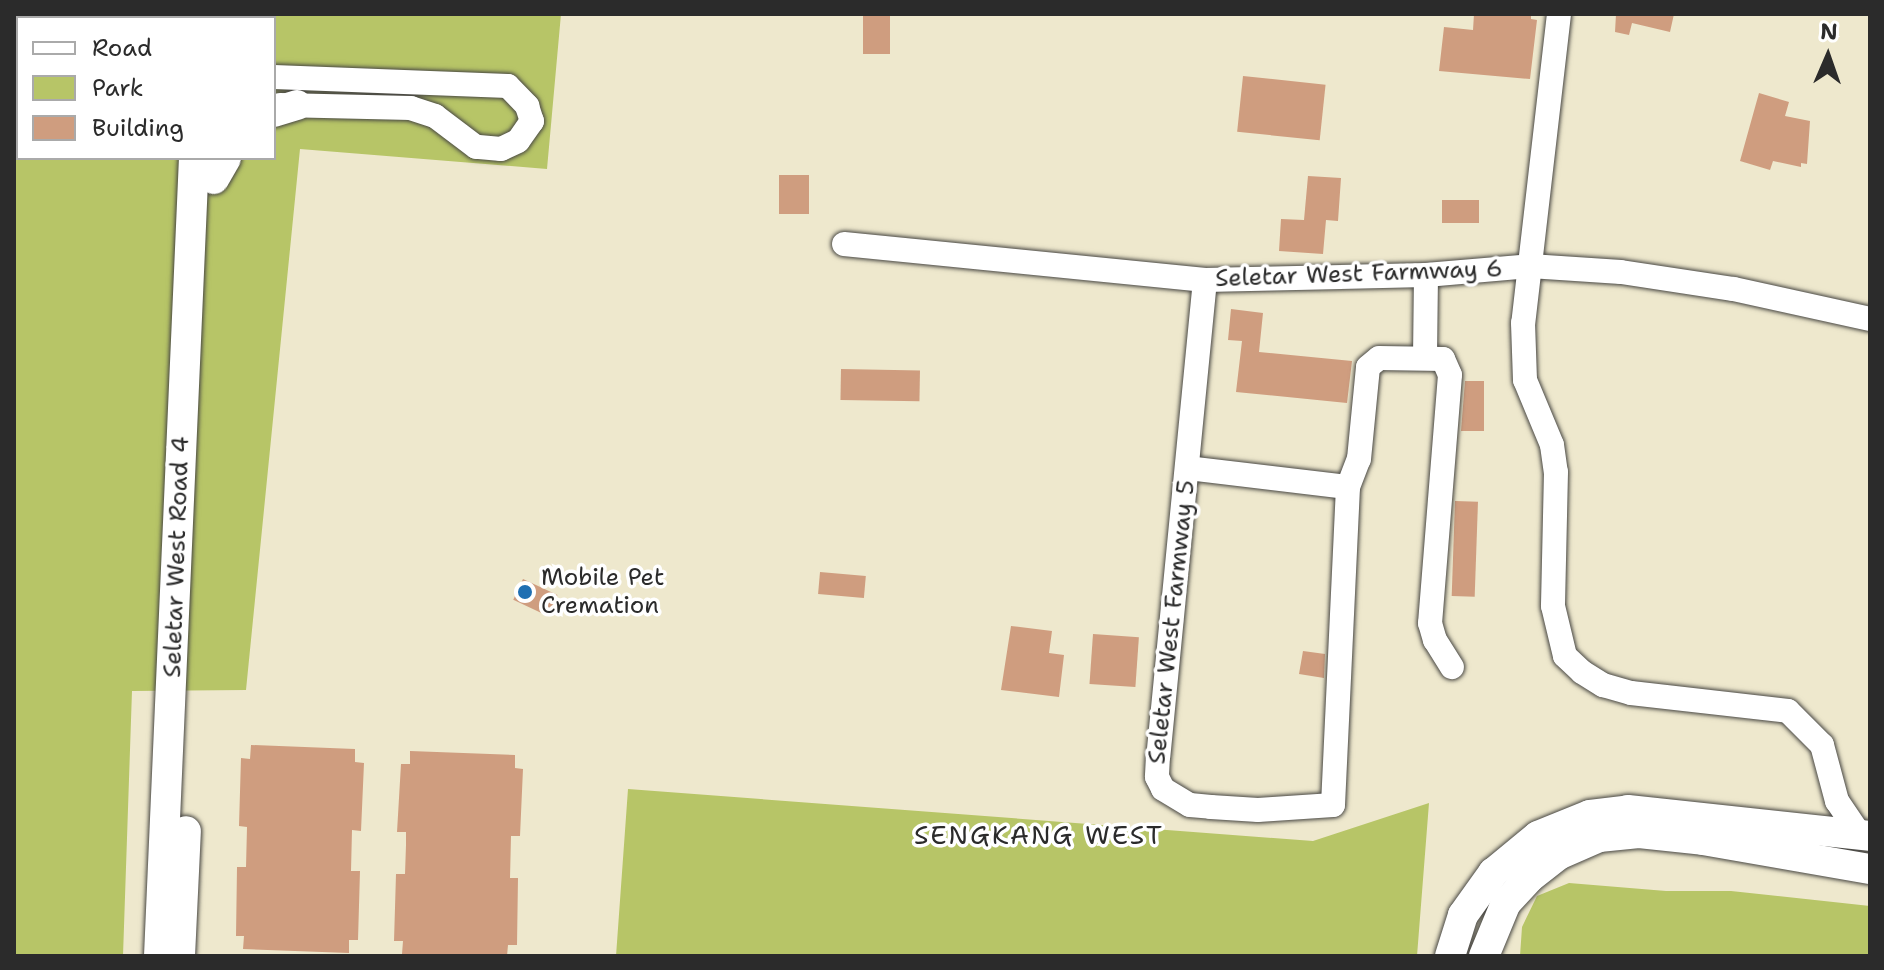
<!DOCTYPE html>
<html>
<head>
<meta charset="utf-8">
<style>
  body { margin:0 }
  #map { position:relative; width:1884px; height:970px; overflow:hidden; background:#eee8cd; font-family:"Shantell Sans",sans-serif }
  div>[style] { position:absolute }
  .green>* { inset:0; background:#b7c567 }
  .building>* { inset:0; background:#cf9d7f; transform-origin:0 0 }
  .roads { filter:drop-shadow(0 0 2px #484743) drop-shadow(0 0 2px #484743) }
  .minor>* { height:24px; margin:-12px; padding:0 12px; transform-origin:12px; border-radius:12px; background:#fff }
  .major>* { height:30px; margin:-15px; padding:0 15px; transform-origin:15px; border-radius:15px; background:#fff }
  .dots>* { width:22px; height:22px; translate:-50% -50%; box-sizing:border-box; border:4px solid #fff; border-radius:50% }
  span { translate:-50% -50%; white-space:nowrap; text-align:center; line-height:1.15; -webkit-text-stroke:7px #fff; paint-order:stroke }
  .street-label { font-size:24px; color:#2b2b2b }
  .poi-label { font-size:24px; color:#2b2b2b }
  .left { translate:0 -50%; text-align:left }
  .neighbourhood-label { font-size:26px; color:#2b2b2b; letter-spacing:2px }
  .frame { position:absolute; inset:0; border:16px solid #2b2b2b; pointer-events:none }
  .legend { position:absolute; left:16px; top:16px; width:260px; height:144px; box-sizing:border-box; background:#fff; border:2px solid #aaa; margin:0; padding:10px 14px; list-style:none; font-size:24px; color:#2b2b2b }
  .legend li { display:flex; align-items:center; gap:16px; height:40px }
  .legend b { width:40px; border:2px solid #aaa }
  .north { position:absolute; left:1788px; top:16px; width:80px; height:80px; -webkit-text-stroke:6px #fff; paint-order:stroke; rotate:2deg; font-size:22px; font-weight:700; line-height:32px; text-align:center; color:#2b2b2b }
  .north::after { content:''; display:block; margin:auto; width:28px; height:36px; background:#2b2b2b; clip-path:polygon(50% 0,100% 100%,50% 72%,0 100%) }
</style>
</head>
<body>
<div id="map">
  <div class="green">
    <div style="clip-path:polygon(evenodd,14px 14px,561px 14px,547px 169px,300px 149px,246px 690px,132px 691px,123px 956px,14px 956px,14px 14px,18px 18px,274px 18px,274px 158px,18px 158px,18px 18px)"></div>
    <div style="clip-path:polygon(628px 789px,1313px 841px,1429px 803px,1417px 956px,616px 956px)"></div>
    <div style="clip-path:polygon(1569px 883px,1666px 891px,1731px 891px,1870px 906px,1870px 956px,1520px 956px,1522px 927px,1537px 896px)"></div>
  </div>
  <div class="building">
    <div style="left:863px;top:14px;width:27px;height:40px"></div>
    <div style="clip-path:polygon(1474px 14px,1531px 14px,1531px 19px,1537px 20px,1530px 79px,1439px 71px,1444px 27px,1473px 30px)"></div>
    <div style="clip-path:polygon(1616px 14px,1674px 14px,1670px 32px,1632px 23px,1629px 35px,1615px 32px)"></div>
    <div style="left:1243px;top:76px;width:83px;height:56px;rotate:6deg"></div>
    <div style="clip-path:polygon(1759px 93px,1789px 102px,1785px 116px,1810px 121px,1807px 164px,1801px 163px,1801px 167px,1773px 161px,1770px 170px,1740px 161px)"></div>
    <div style="left:779px;top:175px;width:30px;height:39px"></div>
    <div style="clip-path:polygon(1308px 176px,1341px 178px,1338px 221px,1326px 220px,1323px 254px,1279px 251px,1281px 219px,1304px 220px)"></div>
    <div style="left:1442px;top:200px;width:37px;height:23px"></div>
    <div style="clip-path:polygon(1231px 309px,1263px 313px,1259px 352px,1352px 361px,1347px 403px,1236px 392px,1242px 341px,1228px 340px)"></div>
    <div style="left:841px;top:369px;width:79px;height:31px;rotate:1deg"></div>
    <div style="clip-path:polygon(1465px 381px,1484px 381px,1484px 431px,1461px 431px)"></div>
    <div style="left:1455px;top:501px;width:23px;height:95px;rotate:2deg"></div>
    <div style="left:820px;top:572px;width:46px;height:22px;rotate:5deg"></div>
    <div style="left:523px;top:579px;width:38px;height:23px;rotate:25deg"></div>
    <div style="clip-path:polygon(1011px 626px,1052px 631px,1049px 653px,1064px 655px,1059px 697px,1001px 690px)"></div>
    <div style="left:1093px;top:634px;width:46px;height:50px;rotate:4deg"></div>
    <div style="clip-path:polygon(1303px 651px,1325px 654px,1324px 678px,1299px 674px)"></div>
    <div style="clip-path:polygon(251px 745px,355px 749px,355px 762px,364px 763px,361px 831px,352px 830px,351px 871px,360px 871px,358px 940px,349px 940px,349px 953px,243px 949px,244px 936px,236px 936px,237px 867px,246px 867px,247px 827px,239px 826px,241px 758px,250px 759px)"></div>
    <div style="clip-path:polygon(410px 751px,515px 755px,515px 768px,523px 769px,520px 836px,511px 836px,510px 878px,518px 878px,517px 945px,508px 945px,507px 956px,402px 954px,403px 941px,394px 941px,396px 874px,405px 874px,406px 845px,406px 832px,397px 832px,401px 764px,410px 764px)"></div>
  </div>
  <div class="roads">
    <div class="minor">
      <div style="left:1559px;top:14px;width:311px;rotate:96.6deg"></div>
      <div style="left:1523px;top:323px;width:57px;rotate:88deg"></div>
      <div style="left:1525px;top:380px;width:70px;rotate:67.4deg"></div>
      <div style="left:1552px;top:445px;width:27px;rotate:82deg"></div>
      <div style="left:1556px;top:472px;width:134px;rotate:91.3deg"></div>
      <div style="left:1553px;top:606px;width:51px;rotate:76.5deg"></div>
      <div style="left:1565px;top:656px;width:23px;rotate:43deg"></div>
      <div style="left:1582px;top:672px;width:25px;rotate:32deg"></div>
      <div style="left:1603px;top:685px;width:29px;rotate:16deg"></div>
      <div style="left:1631px;top:693px;width:158px;rotate:6.5deg"></div>
      <div style="left:1788px;top:711px;width:48px;rotate:45deg"></div>
      <div style="left:1822px;top:745px;width:58px;rotate:75deg"></div>
      <div style="left:1837px;top:801px;width:41px;rotate:55.9deg"></div>
      <div style="left:14px;top:70px;width:4px"></div>
      <div style="left:274px;top:77px;width:234px;rotate:2.2deg"></div>
      <div style="left:508px;top:86px;width:28px;rotate:46deg"></div>
      <div style="left:527px;top:106px;width:16px;rotate:72deg"></div>
      <div style="left:532px;top:121px;width:24px;rotate:125deg"></div>
      <div style="left:518px;top:141px;width:19px;rotate:155deg"></div>
      <div style="left:501px;top:149px;width:25px;rotate:-175deg"></div>
      <div style="left:476px;top:147px;width:51px;rotate:-142.9deg"></div>
      <div style="left:435px;top:116px;width:25px;rotate:-162deg"></div>
      <div style="left:411px;top:108px;width:131px;rotate:-178.7deg"></div>
      <div style="left:14px;top:95px;width:4px"></div>
      <div style="left:844px;top:244px;width:363px;rotate:5.7deg"></div>
      <div style="left:1205px;top:280px;width:221px;rotate:-1.3deg"></div>
      <div style="left:1426px;top:275px;width:104px;rotate:-4.9deg"></div>
      <div style="left:1530px;top:266px;width:91px;rotate:3.8deg"></div>
      <div style="left:1621px;top:272px;width:114px;rotate:8.6deg"></div>
      <div style="left:1734px;top:289px;width:139px;rotate:12.4deg"></div>
      <div style="left:1205px;top:280px;width:478px;rotate:95.6deg"></div>
      <div style="left:1158px;top:756px;width:21px;rotate:93deg"></div>
      <div style="left:1157px;top:777px;width:13px;rotate:63deg"></div>
      <div style="left:1163px;top:789px;width:31px;rotate:31deg"></div>
      <div style="left:1190px;top:805px;width:21px;rotate:5deg"></div>
      <div style="left:1211px;top:807px;width:47px;rotate:3.7deg"></div>
      <div style="left:1258px;top:810px;width:75px;rotate:-3.8deg"></div>
      <div style="left:1333px;top:805px;width:318px;rotate:-87.3deg"></div>
      <div style="left:1348px;top:487px;width:30px;rotate:-69deg"></div>
      <div style="left:1359px;top:459px;width:92px;rotate:-84.4deg"></div>
      <div style="left:1368px;top:367px;width:14px;rotate:-39deg"></div>
      <div style="left:1379px;top:358px;width:64px;rotate:0.9deg"></div>
      <div style="left:1443px;top:359px;width:17px;rotate:66deg"></div>
      <div style="left:1450px;top:375px;width:249px;rotate:94.6deg"></div>
      <div style="left:1430px;top:623px;width:18px;rotate:74deg"></div>
      <div style="left:1435px;top:640px;width:32px;rotate:58deg"></div>
      <div style="left:1425px;top:357px;width:82px;rotate:-89.3deg"></div>
      <div style="left:1188px;top:468px;width:161px;rotate:6.8deg"></div>
    </div>
    <div class="major">
      <div style="left:274px;top:112px;width:24px;rotate:-17deg"></div>
      <div style="left:214px;top:179px;width:24px;rotate:-60deg"></div>
      <div style="left:159px;top:956px;width:799px;rotate:-87.49deg"></div>
      <div style="left:180px;top:956px;width:125px;rotate:-87.3deg"></div>
      <div style="left:1450px;top:956px;width:43px;rotate:-72.4deg"></div>
      <div style="left:1463px;top:915px;width:52px;rotate:-54.5deg"></div>
      <div style="left:1493px;top:873px;width:58px;rotate:-39.4deg"></div>
      <div style="left:1538px;top:836px;width:56px;rotate:-22deg"></div>
      <div style="left:1590px;top:815px;width:38px;rotate:-7deg"></div>
      <div style="left:1628px;top:810px;width:243px;rotate:6.1deg"></div>
      <div style="left:1484px;top:956px;width:57px;rotate:-67.5deg"></div>
      <div style="left:1506px;top:903px;width:34px;rotate:-47deg"></div>
      <div style="left:1529px;top:878px;width:37px;rotate:-38deg"></div>
      <div style="left:1558px;top:855px;width:45px;rotate:-23.7deg"></div>
      <div style="left:1599px;top:837px;width:40px;rotate:-5.7deg"></div>
      <div style="left:1639px;top:833px;width:64px;rotate:6.2deg"></div>
      <div style="left:1703px;top:840px;width:169px;rotate:9.9deg"></div>
    </div>
  </div>
  <div class="dots">
    <div style="left:525px;top:592px;background:#1f6fb2"></div>
  </div>
  <div class="street-label">
    <span style="left:1359px;top:274px;rotate:-2deg">Seletar West Farmway 6</span>
    <span style="left:177px;top:557px;rotate:-88deg">Seletar West Road 4</span>
    <span style="left:1172px;top:622px;rotate:-84deg">Seletar West Farmway 5</span>
  </div>
  <div class="poi-label">
    <span class="left" style="left:541px;top:592px">Mobile Pet<br>Cremation</span>
  </div>
  <div class="neighbourhood-label">
    <span style="left:1039px;top:835px">SENGKANG WEST</span>
  </div>
  <div class="frame"></div>
  <ul class="legend">
  <li><b style="height:10px;background:#fff"></b>Road</li>
  <li><b style="height:22px;background:#b7c567"></b>Park</li>
  <li><b style="height:22px;background:#cf9d7f"></b>Building</li>
  </ul>
  <div class="north">N</div>
</div>
</body>
</html>
